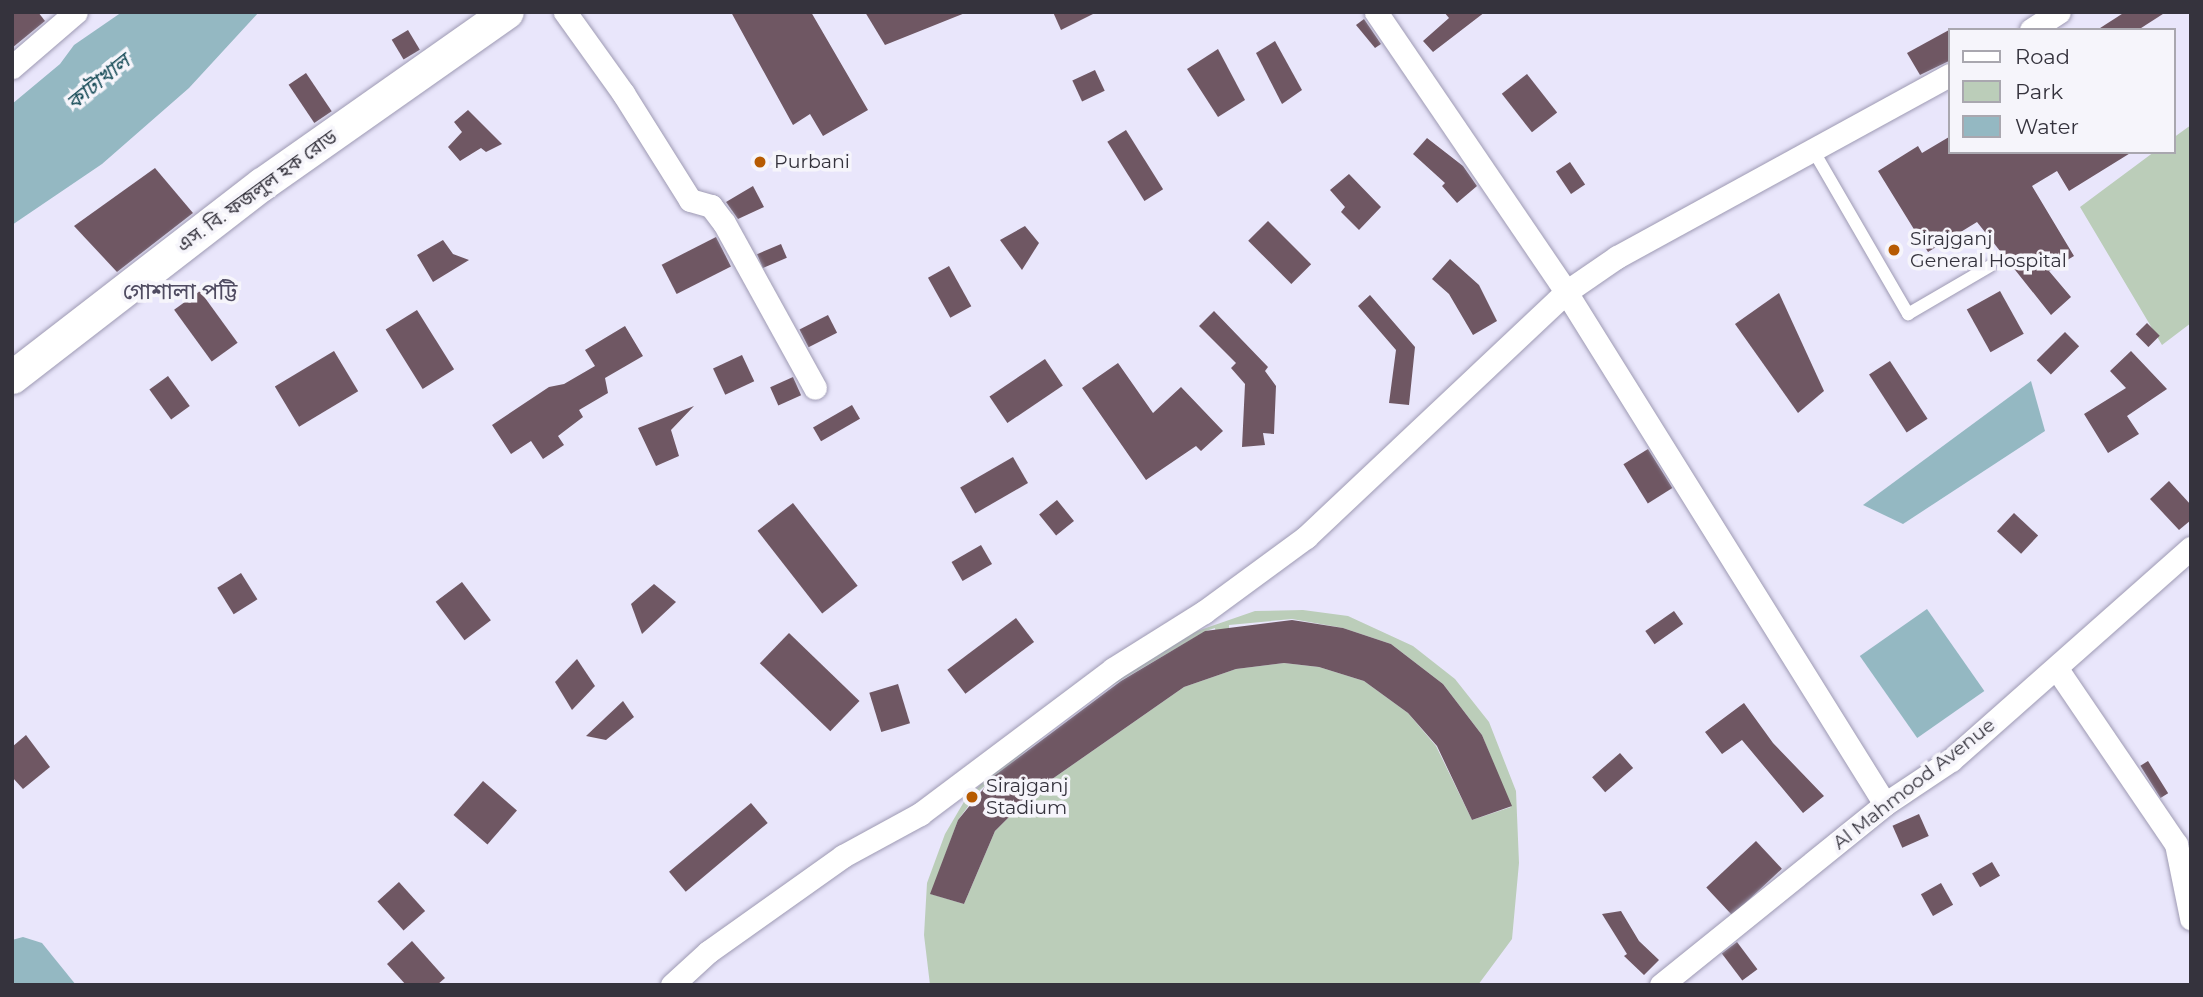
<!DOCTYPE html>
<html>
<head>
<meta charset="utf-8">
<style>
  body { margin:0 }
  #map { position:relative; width:2203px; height:997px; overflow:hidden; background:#e9e6fb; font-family:Montserrat,"Noto Sans Bengali",sans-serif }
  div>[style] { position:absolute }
  .green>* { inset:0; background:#bbcdb9 }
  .water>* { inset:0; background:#94b8c2; transform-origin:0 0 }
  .building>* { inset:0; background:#6f5763; transform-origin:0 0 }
  .roads { filter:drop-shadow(0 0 2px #9e9ab3) drop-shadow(0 0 2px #9e9ab3) }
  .service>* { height:12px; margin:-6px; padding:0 6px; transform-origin:6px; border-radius:6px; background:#fff }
  .minor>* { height:23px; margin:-11.5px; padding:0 11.5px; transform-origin:11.5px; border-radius:11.5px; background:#fff }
  .secondary>* { height:33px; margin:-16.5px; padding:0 16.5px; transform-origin:16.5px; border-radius:16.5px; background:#fff }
  .dots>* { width:19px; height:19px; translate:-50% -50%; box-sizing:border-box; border:4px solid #f6f5fb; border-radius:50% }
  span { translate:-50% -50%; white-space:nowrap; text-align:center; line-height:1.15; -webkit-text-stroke:7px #f6f5fb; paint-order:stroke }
  .poi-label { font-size:19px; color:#35333d }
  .left { translate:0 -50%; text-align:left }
  .street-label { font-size:19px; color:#35333d }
  .water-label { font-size:21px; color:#184c58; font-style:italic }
  .quarter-label { font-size:23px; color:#4f4b61 }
  .frame { position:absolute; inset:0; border:14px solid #35333d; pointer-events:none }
  .legend { position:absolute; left:1948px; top:28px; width:228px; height:126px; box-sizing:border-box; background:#f6f5fb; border:2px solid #a9a7af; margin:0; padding:9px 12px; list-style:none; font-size:21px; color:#35333d }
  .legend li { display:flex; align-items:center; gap:14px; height:35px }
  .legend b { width:35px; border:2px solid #a9a7af }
</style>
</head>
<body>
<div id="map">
  <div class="green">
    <div style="clip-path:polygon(2191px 125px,2191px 323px,2162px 345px,2080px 207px,2154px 152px,2173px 152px,2173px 138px)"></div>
    <div style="clip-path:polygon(evenodd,1303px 610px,1348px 616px,1413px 646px,1455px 679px,1489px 722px,1516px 791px,1519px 863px,1512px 939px,1478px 985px,930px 985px,924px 935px,927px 883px,945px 834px,965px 800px,990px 775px,1057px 718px,1180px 637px,1255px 611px,1303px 610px,1292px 619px,1343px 628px,1391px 644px,1443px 684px,1482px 735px,1511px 807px,1472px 820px,1436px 746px,1408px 713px,1364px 681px,1319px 667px,1284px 663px,1236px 669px,1184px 687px,1035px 791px,995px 831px,964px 904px,931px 894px,958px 820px,980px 790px,1082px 703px,1206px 631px,1215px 628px,1216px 637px,1229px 633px,1229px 625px,1292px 619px)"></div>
  </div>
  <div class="water">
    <div style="clip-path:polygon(122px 12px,259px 12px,189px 88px,102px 164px,12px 225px,12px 104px,60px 64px,74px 45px)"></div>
    <div style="clip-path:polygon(2031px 381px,2045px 431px,1903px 524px,1863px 505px)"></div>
    <div style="left:1927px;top:609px;width:100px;height:82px;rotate:55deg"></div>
    <div style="clip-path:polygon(23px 937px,42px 943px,76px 985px,12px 985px,12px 940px)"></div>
  </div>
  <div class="building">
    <div style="clip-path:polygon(12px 12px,38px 12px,45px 21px,12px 48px)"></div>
    <div style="clip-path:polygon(731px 12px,811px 12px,868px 110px,823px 136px,810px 114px,793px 125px)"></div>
    <div style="clip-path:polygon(865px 12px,965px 12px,965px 13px,885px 45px)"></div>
    <div style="clip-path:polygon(1053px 12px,1097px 12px,1061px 30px)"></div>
    <div style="clip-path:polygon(1444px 12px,1485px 12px,1433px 52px,1423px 41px,1449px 18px)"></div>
    <div style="clip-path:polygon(2125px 12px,2166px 12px,2138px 30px,2097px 30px)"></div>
    <div style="clip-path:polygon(1364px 19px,1381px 44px,1375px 48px,1356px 25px)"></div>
    <div style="left:408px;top:30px;width:23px;height:19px;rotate:59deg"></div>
    <div style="clip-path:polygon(1949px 30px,1949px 61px,1920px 75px,1907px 53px)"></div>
    <div style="clip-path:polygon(1275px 41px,1302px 90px,1282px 104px,1256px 53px)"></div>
    <div style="clip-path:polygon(1218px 49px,1245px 100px,1218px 117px,1187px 69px)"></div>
    <div style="left:1095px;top:70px;width:23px;height:25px;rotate:65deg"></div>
    <div style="left:306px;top:73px;width:46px;height:21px;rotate:56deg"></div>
    <div style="left:1527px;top:74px;width:49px;height:32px;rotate:52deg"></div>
    <div style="clip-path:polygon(468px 110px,502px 144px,486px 152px,481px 148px,460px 161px,448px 147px,462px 132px,454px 122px)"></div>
    <div style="left:1126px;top:130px;width:70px;height:22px;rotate:58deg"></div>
    <div style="clip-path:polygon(1949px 137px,1949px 152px,2132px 152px,2069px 191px,2057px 171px,2032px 186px,2074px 256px,2049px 271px,2071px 297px,2051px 315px,1977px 222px,1928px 252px,1878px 171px,1918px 146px,1922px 153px)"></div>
    <div style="clip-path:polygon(1427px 138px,1463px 166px,1477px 186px,1457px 203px,1442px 186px,1445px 183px,1413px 154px)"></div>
    <div style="left:1570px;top:162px;width:27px;height:17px;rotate:56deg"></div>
    <div style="clip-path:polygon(155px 168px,193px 213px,117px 272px,74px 226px)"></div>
    <div style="clip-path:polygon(1349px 174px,1381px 207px,1359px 230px,1341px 212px,1345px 207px,1330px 190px)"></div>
    <div style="clip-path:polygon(753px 186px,764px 207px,738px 219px,726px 202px)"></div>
    <div style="left:1268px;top:221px;width:61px;height:28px;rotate:45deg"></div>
    <div style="clip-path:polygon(1025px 226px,1039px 243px,1022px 270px,1000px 240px)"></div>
    <div style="left:716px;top:237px;width:33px;height:61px;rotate:63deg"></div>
    <div style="clip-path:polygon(443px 240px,453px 254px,469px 260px,433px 282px,417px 255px)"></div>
    <div style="left:781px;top:244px;width:15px;height:26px;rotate:67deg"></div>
    <div style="clip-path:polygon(1450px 259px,1479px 285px,1497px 321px,1473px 335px,1449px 294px,1432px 279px)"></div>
    <div style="left:949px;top:266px;width:46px;height:24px;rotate:61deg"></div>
    <div style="left:200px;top:291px;width:64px;height:32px;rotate:54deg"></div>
    <div style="left:2000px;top:291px;width:49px;height:38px;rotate:61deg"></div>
    <div style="clip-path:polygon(1779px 293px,1824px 391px,1798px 413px,1735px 324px)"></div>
    <div style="clip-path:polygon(1370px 295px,1415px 347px,1409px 405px,1389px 403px,1396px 350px,1358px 306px)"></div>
    <div style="left:417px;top:310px;width:70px;height:37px;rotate:58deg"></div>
    <div style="clip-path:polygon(1214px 311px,1268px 367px,1265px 371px,1276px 386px,1274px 434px,1263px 433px,1265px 445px,1242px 447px,1245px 384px,1231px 368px,1236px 363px,1199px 326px)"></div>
    <div style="left:828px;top:315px;width:20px;height:32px;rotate:63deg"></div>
    <div style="left:2147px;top:323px;width:18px;height:16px;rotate:45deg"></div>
    <div style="clip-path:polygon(625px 326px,643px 356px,605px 378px,608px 393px,579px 410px,583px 417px,558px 436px,564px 445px,543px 459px,531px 441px,511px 454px,492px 425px,549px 387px,564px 384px,595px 366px,585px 350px)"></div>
    <div style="left:2065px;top:332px;width:20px;height:40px;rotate:45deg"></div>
    <div style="left:334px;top:351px;width:47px;height:69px;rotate:59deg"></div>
    <div style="clip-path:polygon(2131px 351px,2167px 389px,2127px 416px,2139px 434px,2108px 453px,2084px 414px,2126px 388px,2110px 371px)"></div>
    <div style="left:742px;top:355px;width:29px;height:32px;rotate:65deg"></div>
    <div style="left:1045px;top:359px;width:32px;height:67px;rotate:56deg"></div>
    <div style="left:1890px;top:361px;width:69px;height:25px;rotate:57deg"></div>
    <div style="clip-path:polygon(1118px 363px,1153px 413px,1181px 387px,1223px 431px,1201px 451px,1196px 446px,1146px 480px,1082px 388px)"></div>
    <div style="left:168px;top:376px;width:37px;height:23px;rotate:54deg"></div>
    <div style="left:793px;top:377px;width:20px;height:25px;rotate:66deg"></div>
    <div style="left:852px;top:405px;width:16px;height:45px;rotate:60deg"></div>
    <div style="clip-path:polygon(694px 406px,671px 430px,679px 456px,656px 466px,638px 428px)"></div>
    <div style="left:1648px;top:449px;width:46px;height:29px;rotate:58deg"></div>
    <div style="left:1013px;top:457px;width:30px;height:61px;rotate:60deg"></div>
    <div style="clip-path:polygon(2169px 481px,2191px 505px,2191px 520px,2179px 530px,2150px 499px)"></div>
    <div style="left:1057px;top:500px;width:27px;height:23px;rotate:51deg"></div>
    <div style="left:793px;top:503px;width:105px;height:45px;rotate:52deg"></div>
    <div style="left:2014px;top:513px;width:33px;height:25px;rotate:43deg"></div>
    <div style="left:981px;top:545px;width:22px;height:34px;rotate:60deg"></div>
    <div style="left:241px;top:573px;width:31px;height:28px;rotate:58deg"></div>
    <div style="left:462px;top:582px;width:48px;height:33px;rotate:53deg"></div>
    <div style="clip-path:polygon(654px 584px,676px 602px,642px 634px,631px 604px)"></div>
    <div style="left:1674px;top:611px;width:16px;height:35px;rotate:55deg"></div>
    <div style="left:1016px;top:618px;width:30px;height:86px;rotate:53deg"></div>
    <div style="clip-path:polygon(1292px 620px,1343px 628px,1391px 644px,1443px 684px,1482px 735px,1512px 806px,1472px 820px,1437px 746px,1408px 713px,1364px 681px,1319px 667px,1284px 663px,1236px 669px,1184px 687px,1035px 791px,995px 831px,964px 904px,930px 894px,958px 820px,994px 776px,1121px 681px,1205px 631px)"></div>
    <div style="left:789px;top:633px;width:98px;height:42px;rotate:44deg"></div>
    <div style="clip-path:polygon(577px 659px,595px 686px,572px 710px,555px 682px)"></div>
    <div style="left:898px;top:684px;width:41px;height:30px;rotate:73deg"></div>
    <div style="clip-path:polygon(623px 701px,634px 717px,606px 740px,586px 736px)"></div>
    <div style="clip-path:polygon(1744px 703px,1773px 743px,1824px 796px,1803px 813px,1742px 740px,1722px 754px,1705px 732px)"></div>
    <div style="clip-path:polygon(26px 735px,50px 767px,23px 789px,12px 777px,12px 747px)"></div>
    <div style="left:1620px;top:753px;width:20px;height:37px;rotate:49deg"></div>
    <div style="left:2148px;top:761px;width:38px;height:9px;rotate:58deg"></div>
    <div style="left:483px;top:781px;width:45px;height:45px;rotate:41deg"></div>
    <div style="left:751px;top:803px;width:26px;height:107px;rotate:50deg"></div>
    <div style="left:1919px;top:814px;width:24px;height:29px;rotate:66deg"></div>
    <div style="left:1756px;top:841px;width:38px;height:68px;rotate:47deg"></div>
    <div style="left:1992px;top:862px;width:16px;height:23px;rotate:60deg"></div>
    <div style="left:399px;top:882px;width:39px;height:29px;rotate:48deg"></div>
    <div style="left:1941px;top:883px;width:25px;height:23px;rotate:61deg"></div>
    <div style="clip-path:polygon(1621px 911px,1639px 941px,1659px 960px,1644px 975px,1624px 956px,1627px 954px,1602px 914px)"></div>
    <div style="clip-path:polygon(412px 941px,445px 978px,437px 985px,406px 985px,387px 964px)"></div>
    <div style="left:1737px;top:942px;width:34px;height:19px;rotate:53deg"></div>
  </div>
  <div class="roads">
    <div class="service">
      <div style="left:1813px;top:150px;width:190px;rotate:59.9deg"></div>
      <div style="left:1908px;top:314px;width:95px;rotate:-30.3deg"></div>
    </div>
    <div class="minor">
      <div style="left:565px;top:12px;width:100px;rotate:54.4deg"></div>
      <div style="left:623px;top:93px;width:126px;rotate:57.9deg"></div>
      <div style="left:690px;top:200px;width:22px;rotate:16deg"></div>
      <div style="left:711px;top:206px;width:21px;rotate:53deg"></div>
      <div style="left:724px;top:223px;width:188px;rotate:61.1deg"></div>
      <div style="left:1376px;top:12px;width:338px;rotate:55.8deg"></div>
      <div style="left:1566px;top:292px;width:603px;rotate:58.08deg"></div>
      <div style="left:2031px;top:30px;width:33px;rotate:-33deg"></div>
      <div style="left:12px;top:67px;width:84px;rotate:-40.7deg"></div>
      <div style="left:2057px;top:669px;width:212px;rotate:55.8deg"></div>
      <div style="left:2176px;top:844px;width:76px;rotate:78.5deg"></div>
      <div style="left:672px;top:985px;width:49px;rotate:-42.5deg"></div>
      <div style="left:708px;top:952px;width:166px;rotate:-35.4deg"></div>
      <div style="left:843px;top:856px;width:88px;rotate:-28.6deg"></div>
      <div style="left:920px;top:814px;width:241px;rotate:-36.9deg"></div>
      <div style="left:1113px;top:669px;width:107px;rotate:-32.1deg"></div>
      <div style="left:1204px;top:612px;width:127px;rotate:-36.3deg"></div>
      <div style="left:1306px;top:537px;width:357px;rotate:-43.3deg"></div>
      <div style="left:1566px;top:292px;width:62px;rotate:-34.5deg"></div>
      <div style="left:1617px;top:257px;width:379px;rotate:-28.7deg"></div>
      <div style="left:1661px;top:985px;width:288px;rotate:-38.9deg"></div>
      <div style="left:1885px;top:804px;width:79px;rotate:-33.7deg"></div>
      <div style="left:1951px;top:760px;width:320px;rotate:-41.5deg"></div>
    </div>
    <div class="secondary">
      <div style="left:12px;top:377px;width:316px;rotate:-37.7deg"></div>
      <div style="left:262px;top:184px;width:299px;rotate:-35.1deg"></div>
    </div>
  </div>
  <div class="dots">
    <div style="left:760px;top:162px;background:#b75b01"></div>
    <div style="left:1894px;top:250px;background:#b75b01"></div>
    <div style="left:972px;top:797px;background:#b75b01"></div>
  </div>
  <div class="poi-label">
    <span class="left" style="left:774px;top:162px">Purbani</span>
    <span class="left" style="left:1910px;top:250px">Sirajganj<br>General Hospital</span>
    <span class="left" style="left:986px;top:797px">Sirajganj<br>Stadium</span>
  </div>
  <div class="street-label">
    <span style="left:257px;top:191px;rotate:-36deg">এস. বি. ফজলুল হক রোড</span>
    <span style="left:1914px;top:784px;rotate:-38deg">Al Mahmood Avenue</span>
  </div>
  <div class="water-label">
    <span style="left:98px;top:82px;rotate:-39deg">কাটাখাল</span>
  </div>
  <div class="quarter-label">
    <span style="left:180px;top:291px">গোশালা পট্টি</span>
  </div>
  <div class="frame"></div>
  <ul class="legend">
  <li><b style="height:9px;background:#fff"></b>Road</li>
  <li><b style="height:19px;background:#bbcdb9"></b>Park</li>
  <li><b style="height:19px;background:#94b8c2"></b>Water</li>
  </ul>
</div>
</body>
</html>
